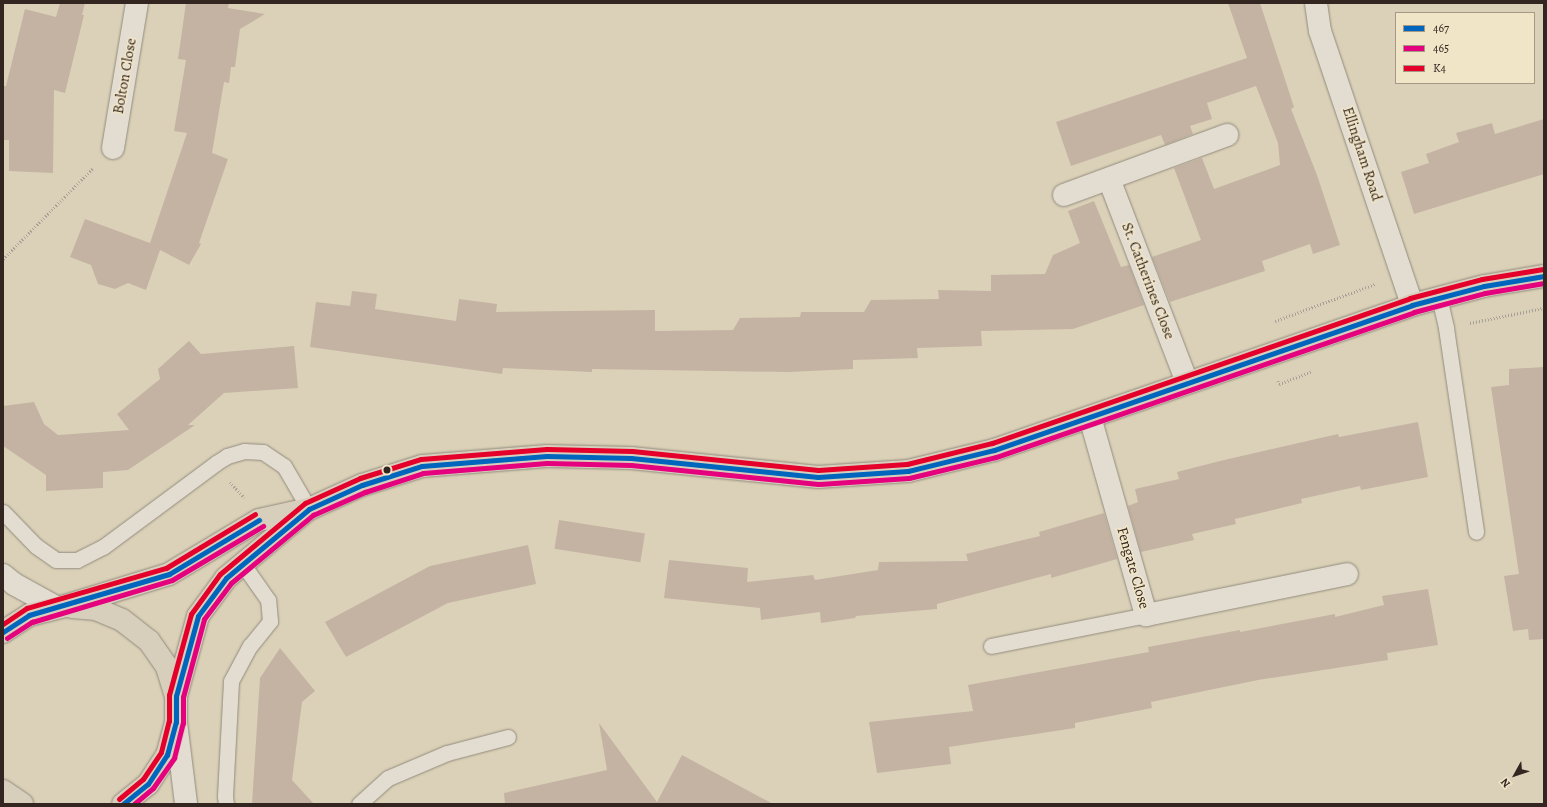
<!DOCTYPE html>
<html>
<head>
<meta charset="utf-8">
<style>
  body { margin:0 }
  #map { position:relative; width:1547px; height:807px; overflow:hidden; background:#dbd1b8; font-family:Alegreya,serif }
  div>[style] { position:absolute }
  .building>* { inset:0; background:#c4b3a3; transform-origin:0 0 }
  .path>* { height:2.5px; margin-top:-1.25px; transform-origin:0; background:repeating-linear-gradient(90deg,#a59f95 0 1px,transparent 0 3px) }
  .roads { filter:drop-shadow(0 0 1px #928b7d) drop-shadow(0 0 1px #928b7d) }
  .service>* { height:15px; margin:-7.5px; padding:0 7.5px; transform-origin:7.5px; border-radius:7.5px; background:#e3ddd1 }
  .minor>* { height:22px; margin:-11px; padding:0 11px; transform-origin:11px; border-radius:11px; background:#e3ddd1 }
  .tertiary>* { height:22px; margin:-11px; padding:0 11px; transform-origin:11px; border-radius:11px; background:#e3ddd1 }
  .trunk>* { height:22px; margin:-11px; padding:0 11px; transform-origin:11px; border-radius:11px; background:#d7cebc }
  .bus-1>* { height:5px; margin:-2.5px; padding:0 2.5px; transform-origin:2.5px; border-radius:2.5px; background:#0065bd }
  .bus-2>* { height:5px; margin:-2.5px; padding:0 2.5px; transform-origin:2.5px; border-radius:2.5px; background:#e5007d }
  .bus-3>* { height:5px; margin:-2.5px; padding:0 2.5px; transform-origin:2.5px; border-radius:2.5px; background:#e4002b }
  .dots>* { width:11px; height:11px; translate:-50% -50%; box-sizing:border-box; border:2px solid #f1e5c8; border-radius:50% }
  span { translate:-50% -50%; white-space:nowrap; text-align:center; line-height:1.15; -webkit-text-stroke:3px #f1e5c8; paint-order:stroke }
  .street-label { font-size:15px; color:#332620 }
  .frame { position:absolute; inset:0; border:4px solid #332620; pointer-events:none }
  .legend { position:absolute; left:1395px; top:12px; width:140px; height:72px; box-sizing:border-box; background:#f1e5c8; border:1px solid #a59985; margin:0; padding:5px 7px; list-style:none; font-size:12px; color:#332620 }
  .legend li { display:flex; align-items:center; gap:8px; height:20px }
  .legend b { width:20px; border:1px solid #a59985 }
  .north { position:absolute; left:1495px; top:755px; width:40px; height:40px; -webkit-text-stroke:3px #f1e5c8; paint-order:stroke; rotate:230deg; font-size:11px; font-weight:700; line-height:16px; text-align:center; color:#332620 }
  .north::after { content:''; display:block; margin:auto; width:14px; height:18px; background:#332620; clip-path:polygon(50% 0,100% 100%,50% 72%,0 100%) }
</style>
</head>
<body>
<div id="map">
  <div class="building">
    <div style="clip-path:polygon(60px 3px,85px 3px,82px 15px,84px 15px,65px 93px,54px 90px,53px 173px,9px 171px,9px 140px,3px 140px,3px 86px,6px 86px,25px 9px,56px 17px)"></div>
    <div style="clip-path:polygon(186px 3px,229px 3px,228px 8px,265px 14px,240px 29px,235px 67px,231px 67px,229px 83px,224px 82px,212px 153px,228px 159px,199px 243px,201px 244px,189px 265px,160px 250px,146px 290px,128px 283px,115px 289px,98px 284px,91px 265px,70px 257px,85px 219px,150px 243px,187px 133px,174px 131px,186px 60px,178px 59px)"></div>
    <div style="clip-path:polygon(1228px 3px,1260px 3px,1294px 107px,1291px 109px,1317px 175px,1340px 245px,1313px 254px,1310px 244px,1262px 261px,1265px 271px,1170px 302px,1152px 257px,1201px 240px,1174px 168px,1202px 158px,1214px 189px,1280px 165px,1278px 143px,1256px 86px,1207px 103px,1212px 119px,1190px 126px,1193px 134px,1165px 145px,1161px 135px,1071px 166px,1056px 122px,1247px 58px)"></div>
    <div style="clip-path:polygon(1544px 119px,1544px 174px,1414px 214px,1401px 172px,1429px 163px,1426px 154px,1459px 142px,1456px 133px,1492px 123px,1495px 134px)"></div>
    <div style="clip-path:polygon(1094px 201px,1121px 267px,1129px 265px,1144px 305px,1073px 329px,981px 331px,982px 346px,917px 348px,918px 358px,853px 360px,853px 369px,788px 372px,592px 369px,592px 372px,503px 368px,502px 374px,310px 347px,316px 302px,350px 306px,352px 291px,377px 294px,375px 309px,456px 321px,459px 299px,497px 304px,496px 312px,655px 310px,655px 331px,733px 330px,740px 318px,800px 317px,801px 312px,864px 312px,871px 300px,939px 299px,938px 290px,991px 291px,991px 275px,1045px 274px,1053px 255px,1080px 243px,1068px 211px)"></div>
    <div style="clip-path:polygon(189px 341px,201px 354px,294px 346px,298px 388px,224px 393px,188px 425px,195px 425px,128px 470px,103px 472px,103px 488px,46px 491px,46px 475px,3px 446px,3px 406px,34px 402px,44px 424px,58px 435px,129px 430px,117px 414px,160px 379px,158px 369px)"></div>
    <div style="clip-path:polygon(1544px 367px,1544px 639px,1529px 640px,1528px 629px,1513px 631px,1504px 576px,1519px 574px,1491px 387px,1509px 385px,1509px 369px)"></div>
    <div style="clip-path:polygon(1418px 422px,1428px 477px,1361px 490px,1360px 486px,1301px 499px,1302px 503px,1235px 519px,1236px 524px,1192px 534px,1194px 540px,1141px 552px,1128px 506px,1138px 502px,1135px 489px,1179px 479px,1177px 472px,1220px 461px,1338px 434px,1339px 437px)"></div>
    <div style="clip-path:polygon(1104px 513px,1117px 559px,1051px 578px,1051px 574px,937px 604px,937px 609px,856px 616px,855px 618px,821px 623px,820px 612px,761px 620px,760px 608px,664px 598px,669px 560px,748px 568px,747px 582px,813px 575px,815px 580px,878px 570px,879px 562px,968px 561px,966px 554px,1040px 536px,1039px 532px)"></div>
    <div style="left:559px;top:520px;width:87px;height:29px;rotate:9deg"></div>
    <div style="clip-path:polygon(528px 545px,536px 584px,448px 603px,346px 657px,325px 622px,430px 566px)"></div>
    <div style="clip-path:polygon(1428px 589px,1438px 645px,1387px 653px,1388px 660px,1258px 680px,1151px 702px,1152px 708px,1075px 723px,1075px 728px,949px 747px,951px 764px,877px 773px,869px 722px,973px 711px,968px 685px,1149px 652px,1148px 647px,1240px 630px,1240px 632px,1335px 614px,1335px 617px,1384px 605px,1382px 596px)"></div>
    <div style="clip-path:polygon(280px 648px,315px 691px,302px 702px,292px 780px,314px 804px,252px 804px,260px 678px)"></div>
    <div style="clip-path:polygon(599px 723px,657px 802px,682px 755px,773px 804px,505px 804px,504px 793px,607px 770px)"></div>
  </div>
  <div class="path">
    <div style="left:3px;top:259px;width:129px;rotate:-45.3deg"></div>
    <div style="left:1275px;top:321px;width:107px;rotate:-20.3deg"></div>
    <div style="left:1470px;top:323px;width:76px;rotate:-11.5deg"></div>
    <div style="left:1278px;top:381px;width:3px;rotate:72deg"></div>
    <div style="left:1279px;top:384px;width:34px;rotate:-21deg"></div>
    <div style="left:230px;top:482px;width:21px;rotate:47deg"></div>
  </div>
  <div class="roads">
    <div class="service">
      <div style="left:1439px;top:297px;width:32px;rotate:77deg"></div>
      <div style="left:1446px;top:328px;width:206px;rotate:81.6deg"></div>
      <div style="left:3px;top:512px;width:47px;rotate:45.9deg"></div>
      <div style="left:36px;top:546px;width:24px;rotate:35deg"></div>
      <div style="left:56px;top:560px;width:21px"></div>
      <div style="left:77px;top:560px;width:29px;rotate:-27deg"></div>
      <div style="left:103px;top:547px;width:141px;rotate:-36.6deg"></div>
      <div style="left:216px;top:463px;width:13px;rotate:-32deg"></div>
      <div style="left:227px;top:456px;width:18px;rotate:-16deg"></div>
      <div style="left:244px;top:451px;width:19px;rotate:3deg"></div>
      <div style="left:263px;top:452px;width:25px;rotate:34deg"></div>
      <div style="left:284px;top:466px;width:50px;rotate:59.8deg"></div>
      <div style="left:991px;top:646px;width:158px;rotate:-11.3deg"></div>
      <div style="left:226px;top:804px;width:8px;rotate:-97deg"></div>
      <div style="left:225px;top:796px;width:115px;rotate:-87deg"></div>
      <div style="left:231px;top:681px;width:40px;rotate:-62deg"></div>
      <div style="left:250px;top:646px;width:32px;rotate:-51deg"></div>
      <div style="left:270px;top:621px;width:21px;rotate:-95deg"></div>
      <div style="left:268px;top:600px;width:45px;rotate:-125.1deg"></div>
      <div style="left:359px;top:804px;width:39px;rotate:-42deg"></div>
      <div style="left:388px;top:778px;width:64px;rotate:-23deg"></div>
      <div style="left:447px;top:753px;width:63px;rotate:-14.7deg"></div>
    </div>
    <div class="minor">
      <div style="left:1316px;top:3px;width:28px;rotate:82deg"></div>
      <div style="left:1320px;top:31px;width:289px;rotate:71.4deg"></div>
      <div style="left:113px;top:148px;width:147px;rotate:-80.6deg"></div>
      <div style="left:1109px;top:179px;width:217px;rotate:69deg"></div>
      <div style="left:1064px;top:195px;width:174px;rotate:-20.2deg"></div>
      <div style="left:1090px;top:417px;width:206px;rotate:74.2deg"></div>
      <div style="left:1146px;top:615px;width:205px;rotate:-11.5deg"></div>
      <div style="left:176px;top:722px;width:83px;rotate:83deg"></div>
    </div>
    <div class="tertiary">
      <div style="left:3px;top:575px;width:14px;rotate:39deg"></div>
      <div style="left:14px;top:584px;width:48px;rotate:28.7deg"></div>
    </div>
    <div class="trunk">
      <div style="left:72px;top:607px;width:24px;rotate:5deg"></div>
      <div style="left:96px;top:609px;width:28px;rotate:23deg"></div>
      <div style="left:122px;top:620px;width:34px;rotate:38deg"></div>
      <div style="left:149px;top:641px;width:32px;rotate:55deg"></div>
      <div style="left:167px;top:667px;width:30px;rotate:73deg"></div>
      <div style="left:176px;top:696px;width:26px;rotate:90deg"></div>
      <div style="left:176px;top:722px;width:34px;rotate:105deg"></div>
      <div style="left:167px;top:755px;width:35px;rotate:123deg"></div>
      <div style="left:148px;top:784px;width:32px;rotate:141deg"></div>
      <div style="left:3px;top:632px;width:31px;rotate:-33deg"></div>
      <div style="left:29px;top:615px;width:37px;rotate:-14deg"></div>
      <div style="left:65px;top:606px;width:109px;rotate:-17.1deg"></div>
      <div style="left:169px;top:574px;width:105px;rotate:-31deg"></div>
      <div style="left:259px;top:520px;width:51px;rotate:-12.4deg"></div>
      <div style="left:309px;top:509px;width:58px;rotate:-24.4deg"></div>
      <div style="left:362px;top:485px;width:63px;rotate:-17.6deg"></div>
      <div style="left:422px;top:466px;width:125px;rotate:-4.6deg"></div>
      <div style="left:547px;top:456px;width:84px;rotate:1.4deg"></div>
      <div style="left:631px;top:458px;width:188px;rotate:5.8deg"></div>
      <div style="left:818px;top:477px;width:90px;rotate:-3.8deg"></div>
      <div style="left:908px;top:471px;width:89px;rotate:-13.7deg"></div>
      <div style="left:994px;top:450px;width:442px;rotate:-19.1deg"></div>
      <div style="left:1412px;top:305px;width:74px;rotate:-14.8deg"></div>
      <div style="left:1484px;top:286px;width:61px;rotate:-9.5deg"></div>
      <div style="left:176px;top:696px;width:83px;rotate:-74.6deg"></div>
      <div style="left:198px;top:616px;width:47px;rotate:-53.6deg"></div>
      <div style="left:226px;top:578px;width:103px;rotate:-39.9deg"></div>
      <div style="left:3px;top:791px;width:23px;rotate:34deg"></div>
    </div>
  </div>
  <div class="bus-1">
    <div style="left:3px;top:632px;width:31px;rotate:-33deg"></div>
    <div style="left:29px;top:615px;width:146px;rotate:-16.3deg"></div>
    <div style="left:169px;top:574px;width:105px;rotate:-31deg"></div>
    <div style="left:123px;top:804px;width:32px;rotate:-39deg"></div>
    <div style="left:148px;top:784px;width:35px;rotate:-57deg"></div>
    <div style="left:167px;top:755px;width:34px;rotate:-75deg"></div>
    <div style="left:176px;top:722px;width:26px;rotate:-90deg"></div>
    <div style="left:176px;top:696px;width:83px;rotate:-74.6deg"></div>
    <div style="left:198px;top:616px;width:47px;rotate:-53.6deg"></div>
    <div style="left:226px;top:578px;width:108px;rotate:-39.7deg"></div>
    <div style="left:309px;top:509px;width:58px;rotate:-24.4deg"></div>
    <div style="left:362px;top:485px;width:63px;rotate:-17.6deg"></div>
    <div style="left:422px;top:466px;width:125px;rotate:-4.6deg"></div>
    <div style="left:547px;top:456px;width:84px;rotate:1.4deg"></div>
    <div style="left:631px;top:458px;width:188px;rotate:5.8deg"></div>
    <div style="left:818px;top:477px;width:90px;rotate:-3.8deg"></div>
    <div style="left:908px;top:471px;width:89px;rotate:-13.7deg"></div>
    <div style="left:994px;top:450px;width:442px;rotate:-19.1deg"></div>
    <div style="left:1412px;top:305px;width:74px;rotate:-14.8deg"></div>
    <div style="left:1484px;top:286px;width:61px;rotate:-9.5deg"></div>
  </div>
  <div class="bus-2">
    <div style="left:7px;top:638px;width:30px;rotate:-33deg"></div>
    <div style="left:32px;top:622px;width:146px;rotate:-16.7deg"></div>
    <div style="left:172px;top:580px;width:106px;rotate:-30.7deg"></div>
    <div style="left:134px;top:804px;width:25px;rotate:-40deg"></div>
    <div style="left:153px;top:788px;width:37px;rotate:-55deg"></div>
    <div style="left:174px;top:758px;width:36px;rotate:-76deg"></div>
    <div style="left:183px;top:723px;width:26px;rotate:-90deg"></div>
    <div style="left:183px;top:697px;width:81px;rotate:-74.9deg"></div>
    <div style="left:204px;top:619px;width:45px;rotate:-53.1deg"></div>
    <div style="left:231px;top:583px;width:107px;rotate:-39.7deg"></div>
    <div style="left:313px;top:515px;width:57px;rotate:-23.9deg"></div>
    <div style="left:365px;top:492px;width:61px;rotate:-18.1deg"></div>
    <div style="left:423px;top:473px;width:124px;rotate:-4.6deg"></div>
    <div style="left:547px;top:463px;width:84px;rotate:1.4deg"></div>
    <div style="left:631px;top:465px;width:188px;rotate:5.8deg"></div>
    <div style="left:818px;top:484px;width:91px;rotate:-3.8deg"></div>
    <div style="left:909px;top:478px;width:89px;rotate:-13.6deg"></div>
    <div style="left:996px;top:457px;width:442px;rotate:-19.1deg"></div>
    <div style="left:1414px;top:312px;width:73px;rotate:-15deg"></div>
    <div style="left:1485px;top:293px;width:60px;rotate:-9.6deg"></div>
  </div>
  <div class="bus-3">
    <div style="left:3px;top:624px;width:29px;rotate:-34deg"></div>
    <div style="left:27px;top:608px;width:145px;rotate:-16.1deg"></div>
    <div style="left:166px;top:568px;width:104px;rotate:-31.2deg"></div>
    <div style="left:119px;top:799px;width:31px;rotate:-40deg"></div>
    <div style="left:143px;top:779px;width:32px;rotate:-56deg"></div>
    <div style="left:161px;top:752px;width:32px;rotate:-76deg"></div>
    <div style="left:169px;top:721px;width:26px;rotate:-90deg"></div>
    <div style="left:169px;top:695px;width:84px;rotate:-74.8deg"></div>
    <div style="left:191px;top:614px;width:49px;rotate:-54.1deg"></div>
    <div style="left:220px;top:574px;width:111px;rotate:-39.9deg"></div>
    <div style="left:305px;top:503px;width:60px;rotate:-24.4deg"></div>
    <div style="left:360px;top:478px;width:64px;rotate:-17.3deg"></div>
    <div style="left:421px;top:459px;width:126px;rotate:-4.5deg"></div>
    <div style="left:547px;top:449px;width:85px;rotate:1.3deg"></div>
    <div style="left:632px;top:451px;width:187px;rotate:5.8deg"></div>
    <div style="left:818px;top:470px;width:89px;rotate:-3.9deg"></div>
    <div style="left:907px;top:464px;width:88px;rotate:-13.9deg"></div>
    <div style="left:992px;top:443px;width:442px;rotate:-19.1deg"></div>
    <div style="left:1410px;top:298px;width:74px;rotate:-14.8deg"></div>
    <div style="left:1482px;top:279px;width:62px;rotate:-9.3deg"></div>
  </div>
  <div class="dots">
    <div style="left:387px;top:470px;background:#332620"></div>
  </div>
  <div class="street-label">
    <span style="left:125px;top:76px;rotate:-80deg">Bolton Close</span>
    <span style="left:1362px;top:154px;rotate:72deg">Ellingham Road</span>
    <span style="left:1148px;top:281px;rotate:69deg">St. Catherines Close</span>
    <span style="left:1133px;top:568px;rotate:74deg">Fengate Close</span>
  </div>
  <div class="frame"></div>
  <ul class="legend">
  <li><b style="height:5px;background:#0065bd"></b>467</li>
  <li><b style="height:5px;background:#e5007d"></b>465</li>
  <li><b style="height:5px;background:#e4002b"></b>K4</li>
  </ul>
  <div class="north">N</div>
</div>
</body>
</html>
